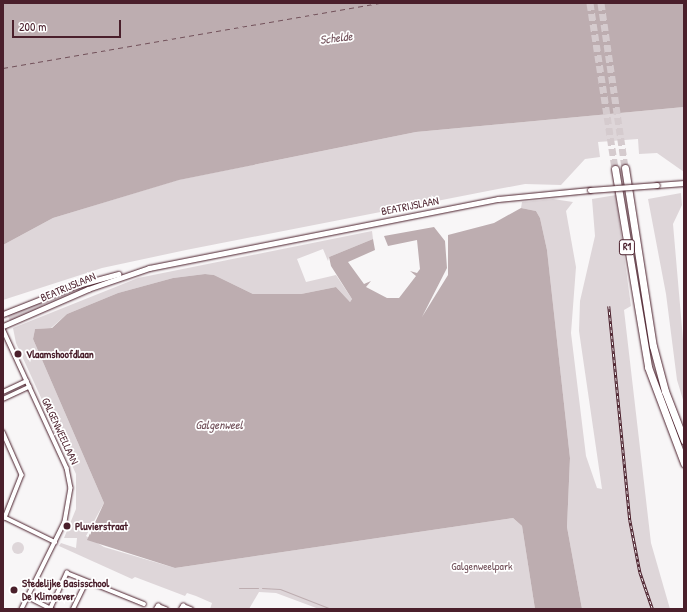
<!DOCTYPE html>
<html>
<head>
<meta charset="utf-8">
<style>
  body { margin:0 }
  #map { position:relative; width:687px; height:612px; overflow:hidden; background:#f8f6f7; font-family:"Patrick Hand",sans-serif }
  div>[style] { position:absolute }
  .green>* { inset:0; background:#ded6d9 }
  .round { border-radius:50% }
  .water>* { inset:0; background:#bdadb0 }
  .stream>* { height:1px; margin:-0.5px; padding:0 0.5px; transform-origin:0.5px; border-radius:0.5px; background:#bdadb0 }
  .ferry>* { height:1px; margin-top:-0.5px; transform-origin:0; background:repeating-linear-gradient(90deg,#72515a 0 5px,transparent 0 9px) }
  .highway-tunnel>* { height:7px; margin-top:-3.5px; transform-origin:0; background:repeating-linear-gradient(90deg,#d5cbce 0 7px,transparent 0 10.5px) }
  .roads { filter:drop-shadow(0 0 1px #4a1f2b) drop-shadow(0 0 1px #4a1f2b) }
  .street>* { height:3.5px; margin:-1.75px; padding:0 1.75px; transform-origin:1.75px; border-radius:1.75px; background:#fff }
  .secondary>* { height:5px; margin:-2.5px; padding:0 2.5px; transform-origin:2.5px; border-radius:2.5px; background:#fff }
  .highway>* { height:7px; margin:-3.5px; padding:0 3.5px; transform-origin:3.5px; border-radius:3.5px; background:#fff }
  .rail>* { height:2.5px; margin-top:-1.25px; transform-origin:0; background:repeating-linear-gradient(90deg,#fff 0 3px,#4a1f2b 0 6px); box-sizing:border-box; border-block:1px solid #4a1f2b }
  .bridges { filter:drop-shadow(0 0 1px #4a1f2b) drop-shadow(0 0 1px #4a1f2b) }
  .secondary-bridge>* { height:5px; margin:-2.5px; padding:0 2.5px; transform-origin:2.5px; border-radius:2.5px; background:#fff }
  .dots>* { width:11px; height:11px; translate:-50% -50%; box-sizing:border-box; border:2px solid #fff; border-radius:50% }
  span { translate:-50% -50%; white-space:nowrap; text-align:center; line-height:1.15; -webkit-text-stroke:3.5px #fff; paint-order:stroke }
  .shield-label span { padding:1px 3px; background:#fff; border:1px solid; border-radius:3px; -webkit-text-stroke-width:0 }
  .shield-label { font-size:10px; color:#4a1f2b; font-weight:700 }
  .street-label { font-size:11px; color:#4a1f2b }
  .poi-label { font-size:11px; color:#4a1f2b; font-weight:700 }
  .left { translate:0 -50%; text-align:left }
  .park-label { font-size:11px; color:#6f4d56 }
  .water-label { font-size:12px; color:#72515a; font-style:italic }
  .frame { position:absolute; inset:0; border:4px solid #4a1f2b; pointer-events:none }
  .scale { position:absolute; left:12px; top:20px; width:109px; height:18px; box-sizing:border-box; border:2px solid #4a1f2b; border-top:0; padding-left:5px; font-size:12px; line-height:14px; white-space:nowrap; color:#4a1f2b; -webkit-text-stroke:3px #fff; paint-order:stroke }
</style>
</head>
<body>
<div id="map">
  <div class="green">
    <div style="clip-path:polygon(684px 107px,684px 172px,657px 153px,639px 154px,638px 139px,598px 142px,600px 157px,585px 159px,561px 185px,525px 184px,498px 189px,186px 250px,102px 268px,3px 300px,3px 245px,53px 218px,178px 180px,416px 132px)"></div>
    <div style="clip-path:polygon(681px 193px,682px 205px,673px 224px,684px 351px,684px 403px,677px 380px,666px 294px,648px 199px)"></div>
    <div style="clip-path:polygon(616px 195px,631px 306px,624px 310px,651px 543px,670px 609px,582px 609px,567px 527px,570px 458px,547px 250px,540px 218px,536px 211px,521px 208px,522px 202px,553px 199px,573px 202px,566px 211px,576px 267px,571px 333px,586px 456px,597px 488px,602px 489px,579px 331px,580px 301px,595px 236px,592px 199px)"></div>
    <div style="clip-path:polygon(372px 231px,373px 239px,329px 257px,328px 261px,323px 249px,297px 259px,306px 282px,336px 275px,352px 299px,350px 302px,336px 287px,301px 294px,253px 294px,214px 275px,205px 274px,173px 278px,118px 293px,67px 314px,51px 328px,35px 329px,33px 339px,104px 503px,86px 536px,104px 547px,175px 568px,513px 518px,522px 526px,535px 609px,319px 609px,276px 593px,259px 592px,249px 609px,210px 609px,212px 603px,196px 596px,187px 593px,185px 596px,135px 577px,132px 579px,59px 546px,61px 543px,76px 548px,77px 538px,64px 538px,76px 509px,76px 474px,16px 343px,13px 328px,138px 278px)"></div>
    <div style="clip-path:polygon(109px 277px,112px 279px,10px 321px,7px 314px)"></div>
    <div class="round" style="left:12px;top:542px;width:12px;height:12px"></div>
  </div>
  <div class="water">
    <div style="clip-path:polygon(3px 3px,684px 3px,684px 107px,416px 132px,179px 180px,53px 218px,3px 245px)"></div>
    <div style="clip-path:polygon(521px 208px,536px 211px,540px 218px,547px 250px,570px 458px,567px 527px,582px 609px,535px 609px,522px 526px,513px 518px,175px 568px,87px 540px,104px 503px,33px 339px,35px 329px,52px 328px,67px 314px,118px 293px,173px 278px,205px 274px,214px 275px,253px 294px,301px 294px,336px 287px,350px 302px,352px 299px,331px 266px,329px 257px,373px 239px,375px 250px,348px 262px,364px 284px,371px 281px,366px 287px,387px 298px,399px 298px,416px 276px,410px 271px,417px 273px,420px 269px,417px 240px,388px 246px,384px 236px,434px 227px,445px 241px,447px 268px,422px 317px,448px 275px,448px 235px,494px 223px)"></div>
  </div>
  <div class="stream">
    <div style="left:239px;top:588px;width:19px"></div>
    <div style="left:262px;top:588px;width:18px;rotate:3deg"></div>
    <div style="left:280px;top:589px;width:55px;rotate:21.4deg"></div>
  </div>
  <div class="ferry">
    <div style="left:3px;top:68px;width:382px;rotate:-9.8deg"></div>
  </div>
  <div class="highway-tunnel">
    <div style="left:590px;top:3px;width:168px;rotate:81.4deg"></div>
    <div style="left:601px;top:3px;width:167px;rotate:81.7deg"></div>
  </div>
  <div class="roads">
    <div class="street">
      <div style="left:3px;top:329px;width:153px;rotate:65.3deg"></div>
      <div style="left:67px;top:468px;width:20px;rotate:79deg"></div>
      <div style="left:71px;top:488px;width:35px;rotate:100deg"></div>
      <div style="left:65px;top:522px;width:97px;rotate:116.3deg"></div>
      <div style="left:3px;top:392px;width:26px;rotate:-25deg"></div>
      <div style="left:3px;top:399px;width:29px;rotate:-25deg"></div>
      <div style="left:3px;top:432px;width:47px;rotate:66.2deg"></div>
      <div style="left:22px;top:475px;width:46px;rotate:111.6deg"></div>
      <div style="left:4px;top:517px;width:57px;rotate:26.1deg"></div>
      <div style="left:28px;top:597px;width:27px;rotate:27deg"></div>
      <div style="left:50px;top:609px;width:40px;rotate:-65deg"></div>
      <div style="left:67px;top:573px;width:83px;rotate:21.9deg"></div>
      <div style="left:73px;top:609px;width:30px;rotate:-64deg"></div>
      <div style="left:156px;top:609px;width:4px;rotate:-56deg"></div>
      <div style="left:158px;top:606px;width:9px;rotate:21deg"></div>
      <div style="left:181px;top:609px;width:4px;rotate:-56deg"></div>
      <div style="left:183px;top:606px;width:9px;rotate:21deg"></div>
    </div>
    <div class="secondary">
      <div style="left:657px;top:185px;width:27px;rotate:-4deg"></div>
      <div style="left:3px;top:314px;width:76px;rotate:-21.5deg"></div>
      <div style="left:74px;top:286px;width:46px;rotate:-15.3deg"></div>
      <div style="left:3px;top:326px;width:93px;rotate:-23.5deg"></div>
      <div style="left:88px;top:289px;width:65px;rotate:-19deg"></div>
      <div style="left:149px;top:268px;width:356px;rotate:-11.2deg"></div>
      <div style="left:498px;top:199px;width:92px;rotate:-5.6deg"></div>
    </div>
    <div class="highway">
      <div style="left:625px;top:168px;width:180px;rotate:81.1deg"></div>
      <div style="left:653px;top:346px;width:47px;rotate:75.1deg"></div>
      <div style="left:665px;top:391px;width:53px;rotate:68.8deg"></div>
      <div style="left:615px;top:169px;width:201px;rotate:80.5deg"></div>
      <div style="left:648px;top:367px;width:103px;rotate:69.4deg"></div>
    </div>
  </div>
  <div class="rail">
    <div style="left:609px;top:306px;width:215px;rotate:84.4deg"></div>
    <div style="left:630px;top:520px;width:53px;rotate:79.1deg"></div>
    <div style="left:640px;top:572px;width:39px;rotate:71deg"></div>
  </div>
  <div class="bridges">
    <div class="secondary-bridge">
      <div style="left:590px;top:190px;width:67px;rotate:-4.3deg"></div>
    </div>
  </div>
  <div class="dots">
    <div style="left:18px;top:354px;background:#4a1f2b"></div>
    <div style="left:67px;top:526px;background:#4a1f2b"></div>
    <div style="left:14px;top:590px;background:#4a1f2b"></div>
  </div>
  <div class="shield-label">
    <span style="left:627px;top:247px">R1</span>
  </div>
  <div class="street-label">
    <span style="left:410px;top:206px;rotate:-11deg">BEATRIJSLAAN</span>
    <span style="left:68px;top:287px;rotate:-23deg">BEATRIJSLAAN</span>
    <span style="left:60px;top:431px;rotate:65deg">GALGENWEELLAAN</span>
  </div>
  <div class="poi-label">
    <span class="left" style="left:26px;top:354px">Vlaamshoofdlaan</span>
    <span class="left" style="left:75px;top:526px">Pluvierstraat</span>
    <span class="left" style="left:22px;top:590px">Stedelijke Basisschool<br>De Klimoever</span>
  </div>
  <div class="park-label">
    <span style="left:482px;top:566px">Galgenweelpark</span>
  </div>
  <div class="water-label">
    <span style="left:336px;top:38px;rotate:-7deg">Schelde</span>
    <span style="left:219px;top:425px">Galgenweel</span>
  </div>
  <div class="frame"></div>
  <div class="scale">200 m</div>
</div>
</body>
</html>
